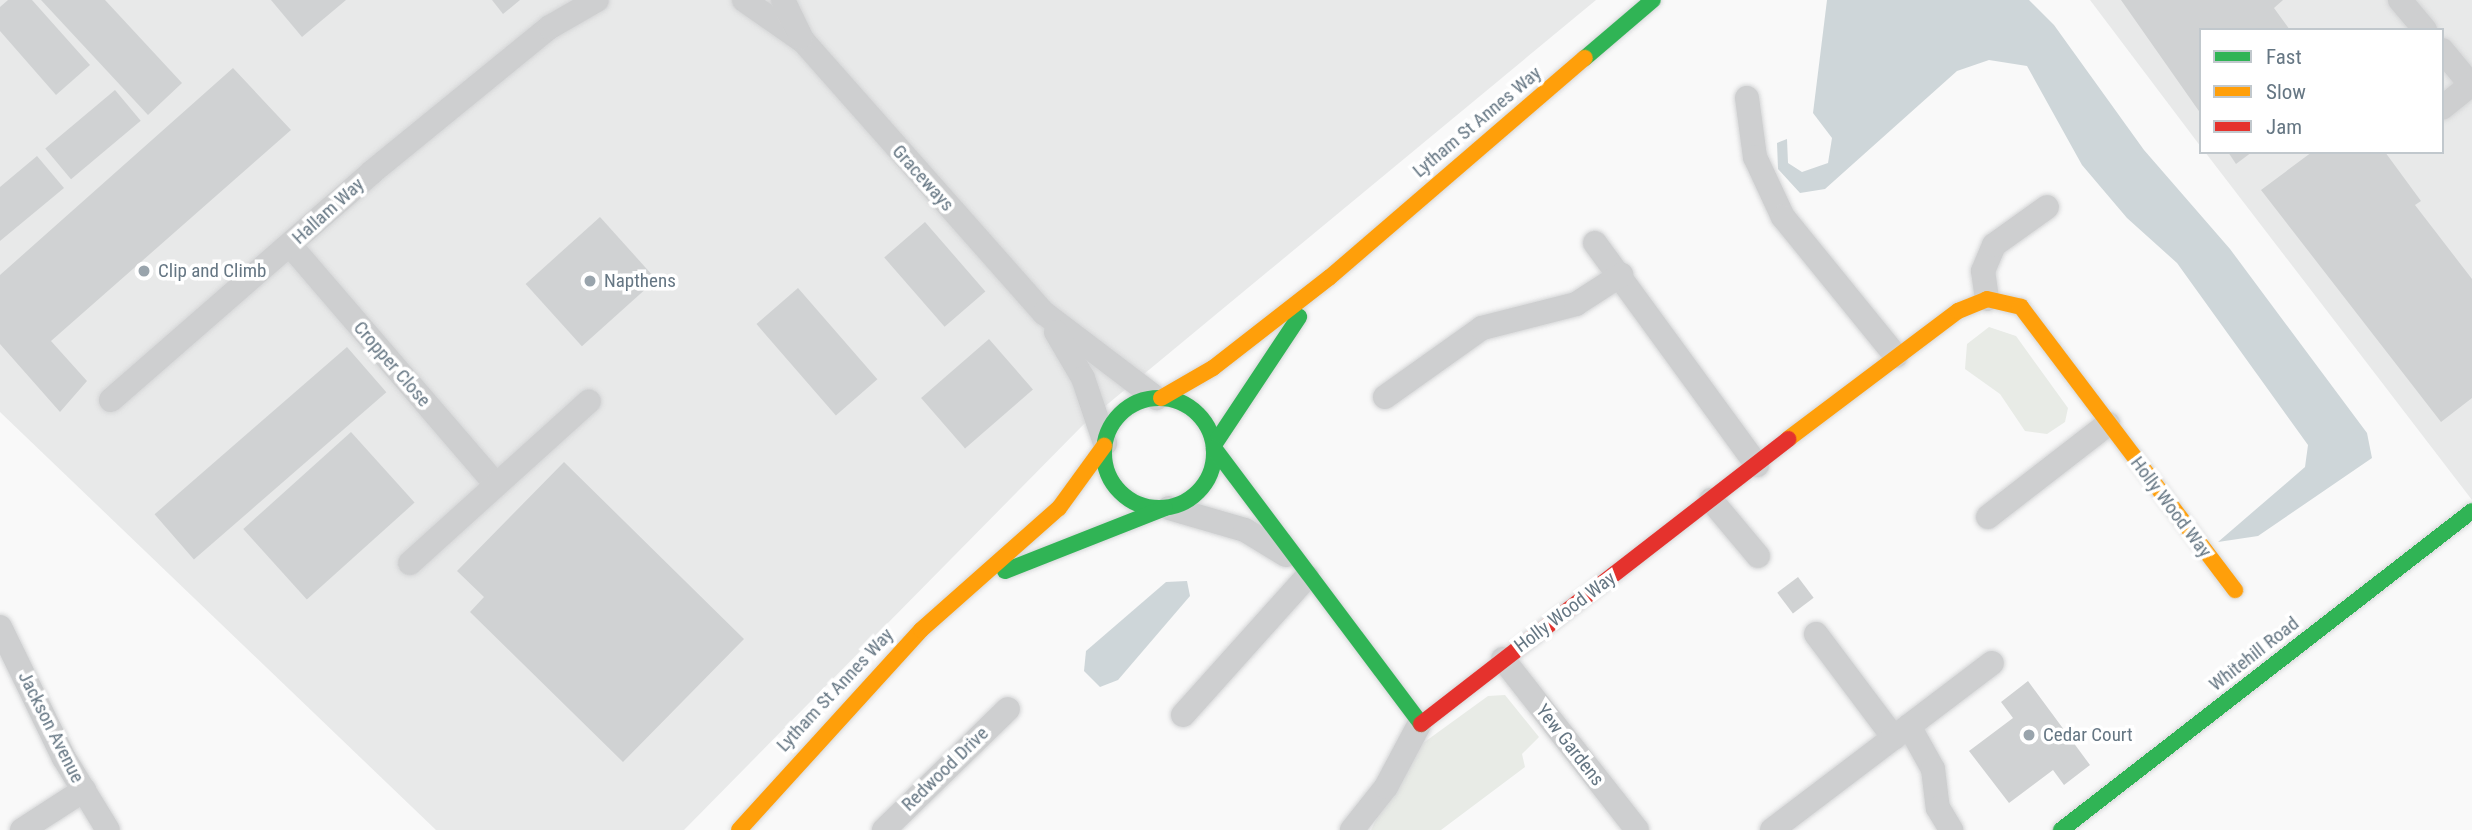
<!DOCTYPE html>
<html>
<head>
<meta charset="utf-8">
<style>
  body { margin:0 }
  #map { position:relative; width:2472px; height:830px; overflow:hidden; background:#f9f9f9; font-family:"Roboto Condensed",sans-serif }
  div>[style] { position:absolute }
  .built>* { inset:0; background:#e8e9e9 }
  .green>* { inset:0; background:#e8ebe6 }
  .water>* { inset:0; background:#ced6d9 }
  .building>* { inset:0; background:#d0d2d3; transform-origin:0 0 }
  .roads { filter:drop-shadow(0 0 2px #d5d6d7) drop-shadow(0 0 2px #d5d6d7) }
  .street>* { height:24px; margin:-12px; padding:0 12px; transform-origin:12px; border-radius:12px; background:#cecfd0 }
  .fast>* { height:16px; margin:-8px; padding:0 8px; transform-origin:8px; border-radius:8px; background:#30b455 }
  .fast>.ring { margin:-8px; padding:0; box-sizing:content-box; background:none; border:16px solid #30b455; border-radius:50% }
  .slow>* { height:16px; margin:-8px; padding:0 8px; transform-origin:8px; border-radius:8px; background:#ff9f0a }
  .jam>* { height:16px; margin:-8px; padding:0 8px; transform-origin:8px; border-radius:8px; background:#e5322d }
  .dots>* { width:19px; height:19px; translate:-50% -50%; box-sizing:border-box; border:4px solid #fff; border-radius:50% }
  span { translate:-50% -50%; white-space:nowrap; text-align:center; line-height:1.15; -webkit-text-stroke:7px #fff; paint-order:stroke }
  .street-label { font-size:19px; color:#657683 }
  .poi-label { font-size:19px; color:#657683 }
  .left { translate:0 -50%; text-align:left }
  .legend { position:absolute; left:2199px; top:28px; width:245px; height:126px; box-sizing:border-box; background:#fff; border:2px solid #c1c8cd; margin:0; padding:9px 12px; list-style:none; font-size:21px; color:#657683 }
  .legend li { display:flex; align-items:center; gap:14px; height:35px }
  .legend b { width:35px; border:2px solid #c1c8cd }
</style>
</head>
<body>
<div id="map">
  <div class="built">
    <div style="clip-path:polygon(0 0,1596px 0,1086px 422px,684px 830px,436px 830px,0 412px)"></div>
    <div style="clip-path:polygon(2090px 0,2472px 0,2472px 500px,2205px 152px,2442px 152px,2442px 30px,2201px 30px,2201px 147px)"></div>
  </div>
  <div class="green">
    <div style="clip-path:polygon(1989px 327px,2016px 336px,2068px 408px,2065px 422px,2047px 434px,2025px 431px,2000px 394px,1965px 369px,1967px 344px)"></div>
    <div style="clip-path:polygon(1505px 695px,1539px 737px,1522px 754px,1525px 767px,1441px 830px,1371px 830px,1408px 754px,1488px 696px)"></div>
  </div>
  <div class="water">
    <div style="clip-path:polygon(1827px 0,2029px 0,2054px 25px,2144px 150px,2230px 249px,2367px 433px,2372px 458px,2258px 536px,2218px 542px,2305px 467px,2308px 445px,2177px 263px,2127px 218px,2082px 165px,2027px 66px,1989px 60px,1957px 71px,1825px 189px,1800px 193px,1778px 169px,1777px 143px,1787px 139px,1788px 163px,1802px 172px,1828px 163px,1832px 138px,1813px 113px)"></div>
    <div style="clip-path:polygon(1187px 581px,1190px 596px,1118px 680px,1100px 687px,1084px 671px,1086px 651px,1166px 582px)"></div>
  </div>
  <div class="building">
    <div style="clip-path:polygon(8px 0,32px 0,90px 65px,56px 95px,0 31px,0 7px)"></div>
    <div style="clip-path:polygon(41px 0,105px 0,182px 83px,148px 115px)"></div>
    <div style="clip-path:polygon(271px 0,346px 0,302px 37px)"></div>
    <div style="clip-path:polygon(492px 0,520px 0,503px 14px)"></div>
    <div style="clip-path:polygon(2121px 0,2283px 0,2274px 8px,2290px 30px,2201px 30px,2201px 114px)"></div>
    <div style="clip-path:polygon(233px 68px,291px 130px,51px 341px,87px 381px,60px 412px,0 344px,0 275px)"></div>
    <div style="left:115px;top:90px;width:40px;height:91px;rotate:50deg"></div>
    <div style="clip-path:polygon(2228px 152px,2252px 152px,2236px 164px)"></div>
    <div style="clip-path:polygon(2312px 152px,2385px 152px,2421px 201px,2415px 205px,2472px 279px,2472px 398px,2441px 422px,2261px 190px)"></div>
    <div style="clip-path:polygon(37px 156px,64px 188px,0 241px,0 187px)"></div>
    <div style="left:600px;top:217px;width:84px;height:100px;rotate:48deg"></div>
    <div style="left:925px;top:222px;width:92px;height:54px;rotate:49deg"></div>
    <div style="left:798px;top:288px;width:121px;height:55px;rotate:49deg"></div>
    <div style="left:989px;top:339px;width:67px;height:90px;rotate:49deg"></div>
    <div style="left:347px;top:347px;width:60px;height:255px;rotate:49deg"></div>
    <div style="left:351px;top:432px;width:95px;height:145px;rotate:48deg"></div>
    <div style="clip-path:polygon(564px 462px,744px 639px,623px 762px,470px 612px,484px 597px,457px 571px)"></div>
    <div style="left:1798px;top:577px;width:26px;height:26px;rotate:53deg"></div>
    <div style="clip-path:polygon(2028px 681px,2090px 765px,2064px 785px,2053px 770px,2009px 803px,1969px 751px,2013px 718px,2001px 702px)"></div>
  </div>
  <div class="roads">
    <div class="street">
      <div style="left:744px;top:0;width:73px;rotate:35deg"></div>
      <div style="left:804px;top:42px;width:362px;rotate:48.5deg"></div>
      <div style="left:1044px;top:313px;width:141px;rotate:37.2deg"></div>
      <div style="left:783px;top:0;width:41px;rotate:64.1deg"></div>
      <div style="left:2400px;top:0;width:39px;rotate:50deg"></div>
      <div style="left:2442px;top:50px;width:45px;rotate:50.4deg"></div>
      <div style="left:1747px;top:98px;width:60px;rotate:82.3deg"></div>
      <div style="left:1755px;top:157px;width:66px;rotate:65deg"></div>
      <div style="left:1783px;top:217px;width:179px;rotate:50.9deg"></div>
      <div style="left:2442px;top:108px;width:38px;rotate:-39deg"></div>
      <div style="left:1595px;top:243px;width:275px;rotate:53.9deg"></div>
      <div style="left:290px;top:245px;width:314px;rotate:49.3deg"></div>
      <div style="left:1987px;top:299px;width:28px;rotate:-98deg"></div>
      <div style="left:1983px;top:271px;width:28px;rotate:-67deg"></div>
      <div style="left:1994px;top:245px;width:65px;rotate:-35.6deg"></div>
      <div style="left:1056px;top:332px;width:53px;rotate:59.6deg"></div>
      <div style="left:1083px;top:378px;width:69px;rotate:71.3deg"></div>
      <div style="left:1385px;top:397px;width:119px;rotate:-35.4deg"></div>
      <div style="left:1482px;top:328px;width:97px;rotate:-14.3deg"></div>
      <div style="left:1576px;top:304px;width:54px;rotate:-32.8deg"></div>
      <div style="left:111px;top:400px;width:347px;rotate:-41.1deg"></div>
      <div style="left:372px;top:172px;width:230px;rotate:-39.2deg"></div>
      <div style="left:550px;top:27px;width:54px;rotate:-29.9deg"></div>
      <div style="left:1711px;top:500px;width:73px;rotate:50deg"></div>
      <div style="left:1169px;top:508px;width:79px;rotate:16.1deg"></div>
      <div style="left:1245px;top:530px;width:48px;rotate:31.4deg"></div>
      <div style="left:1988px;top:517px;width:152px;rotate:-37.8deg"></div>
      <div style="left:410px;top:563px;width:241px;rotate:-42.1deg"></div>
      <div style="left:0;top:627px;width:146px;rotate:64deg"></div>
      <div style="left:64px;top:758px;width:84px;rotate:58.6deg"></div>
      <div style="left:1816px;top:634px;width:130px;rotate:53.1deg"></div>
      <div style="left:1503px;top:659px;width:217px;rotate:51.9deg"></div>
      <div style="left:1183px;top:715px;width:186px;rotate:-48.1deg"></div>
      <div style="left:1909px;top:726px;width:49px;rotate:60.8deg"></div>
      <div style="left:1933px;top:769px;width:39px;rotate:83deg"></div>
      <div style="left:1938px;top:808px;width:26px;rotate:59deg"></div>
      <div style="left:22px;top:830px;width:74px;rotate:-32.8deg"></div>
      <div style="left:884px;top:830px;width:173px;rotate:-44.3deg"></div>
      <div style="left:1352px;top:830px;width:55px;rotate:-51.7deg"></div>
      <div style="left:1386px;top:787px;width:70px;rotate:-62deg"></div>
      <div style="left:1772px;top:830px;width:276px;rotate:-37.2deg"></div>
    </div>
    <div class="fast">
      <div style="left:1585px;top:58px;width:89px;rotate:-40.5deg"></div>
      <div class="ring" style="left:1104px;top:398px;width:94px;height:94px"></div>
      <div style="left:1214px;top:445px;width:154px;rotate:-56.4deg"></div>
      <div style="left:1214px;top:448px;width:345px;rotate:53.1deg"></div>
      <div style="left:1005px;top:571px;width:172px;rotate:-21.5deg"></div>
      <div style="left:2061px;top:830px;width:520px;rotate:-37.82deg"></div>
    </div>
    <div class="slow">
      <div style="left:1161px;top:398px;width:60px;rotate:-30deg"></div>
      <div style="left:1213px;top:368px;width:148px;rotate:-37.9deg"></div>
      <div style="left:1330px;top:277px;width:336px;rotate:-40.7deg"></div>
      <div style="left:1788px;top:439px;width:213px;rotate:-37deg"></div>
      <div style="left:1958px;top:311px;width:31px;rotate:-22deg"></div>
      <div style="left:1987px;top:299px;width:35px;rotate:13deg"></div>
      <div style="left:2021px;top:307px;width:355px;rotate:52.9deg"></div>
      <div style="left:739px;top:830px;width:270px;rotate:-47.7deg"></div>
      <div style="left:921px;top:630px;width:184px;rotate:-41.5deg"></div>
      <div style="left:1059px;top:508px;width:77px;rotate:-54deg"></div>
    </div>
    <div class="jam">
      <div style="left:1421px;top:724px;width:465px;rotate:-37.8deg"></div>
    </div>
  </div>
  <div class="dots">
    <div style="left:144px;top:271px;background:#99a4ac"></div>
    <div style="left:590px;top:281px;background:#99a4ac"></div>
    <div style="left:2029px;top:735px;background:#99a4ac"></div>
  </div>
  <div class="street-label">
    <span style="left:1477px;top:122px;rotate:-40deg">Lytham St Annes Way</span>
    <span style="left:923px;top:178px;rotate:48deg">Graceways</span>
    <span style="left:328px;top:211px;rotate:-42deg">Hallam Way</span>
    <span style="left:392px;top:364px;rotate:49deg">Cropper Close</span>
    <span style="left:2171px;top:507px;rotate:53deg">Holly Wood Way</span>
    <span style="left:1565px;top:612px;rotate:-37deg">Holly Wood Way</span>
    <span style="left:2254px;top:654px;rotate:-38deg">Whitehill Road</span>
    <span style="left:835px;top:690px;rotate:-47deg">Lytham St Annes Way</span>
    <span style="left:51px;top:727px;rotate:63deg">Jackson Avenue</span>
    <span style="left:1570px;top:745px;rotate:52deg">Yew Gardens</span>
    <span style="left:945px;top:769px;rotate:-44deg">Redwood Drive</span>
  </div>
  <div class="poi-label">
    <span class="left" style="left:158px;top:271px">Clip and Climb</span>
    <span class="left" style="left:604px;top:281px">Napthens</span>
    <span class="left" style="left:2043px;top:735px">Cedar Court</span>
  </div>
  <ul class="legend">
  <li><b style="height:9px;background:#30b455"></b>Fast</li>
  <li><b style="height:9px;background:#ff9f0a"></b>Slow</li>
  <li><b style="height:9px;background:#e5322d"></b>Jam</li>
  </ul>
</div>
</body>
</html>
